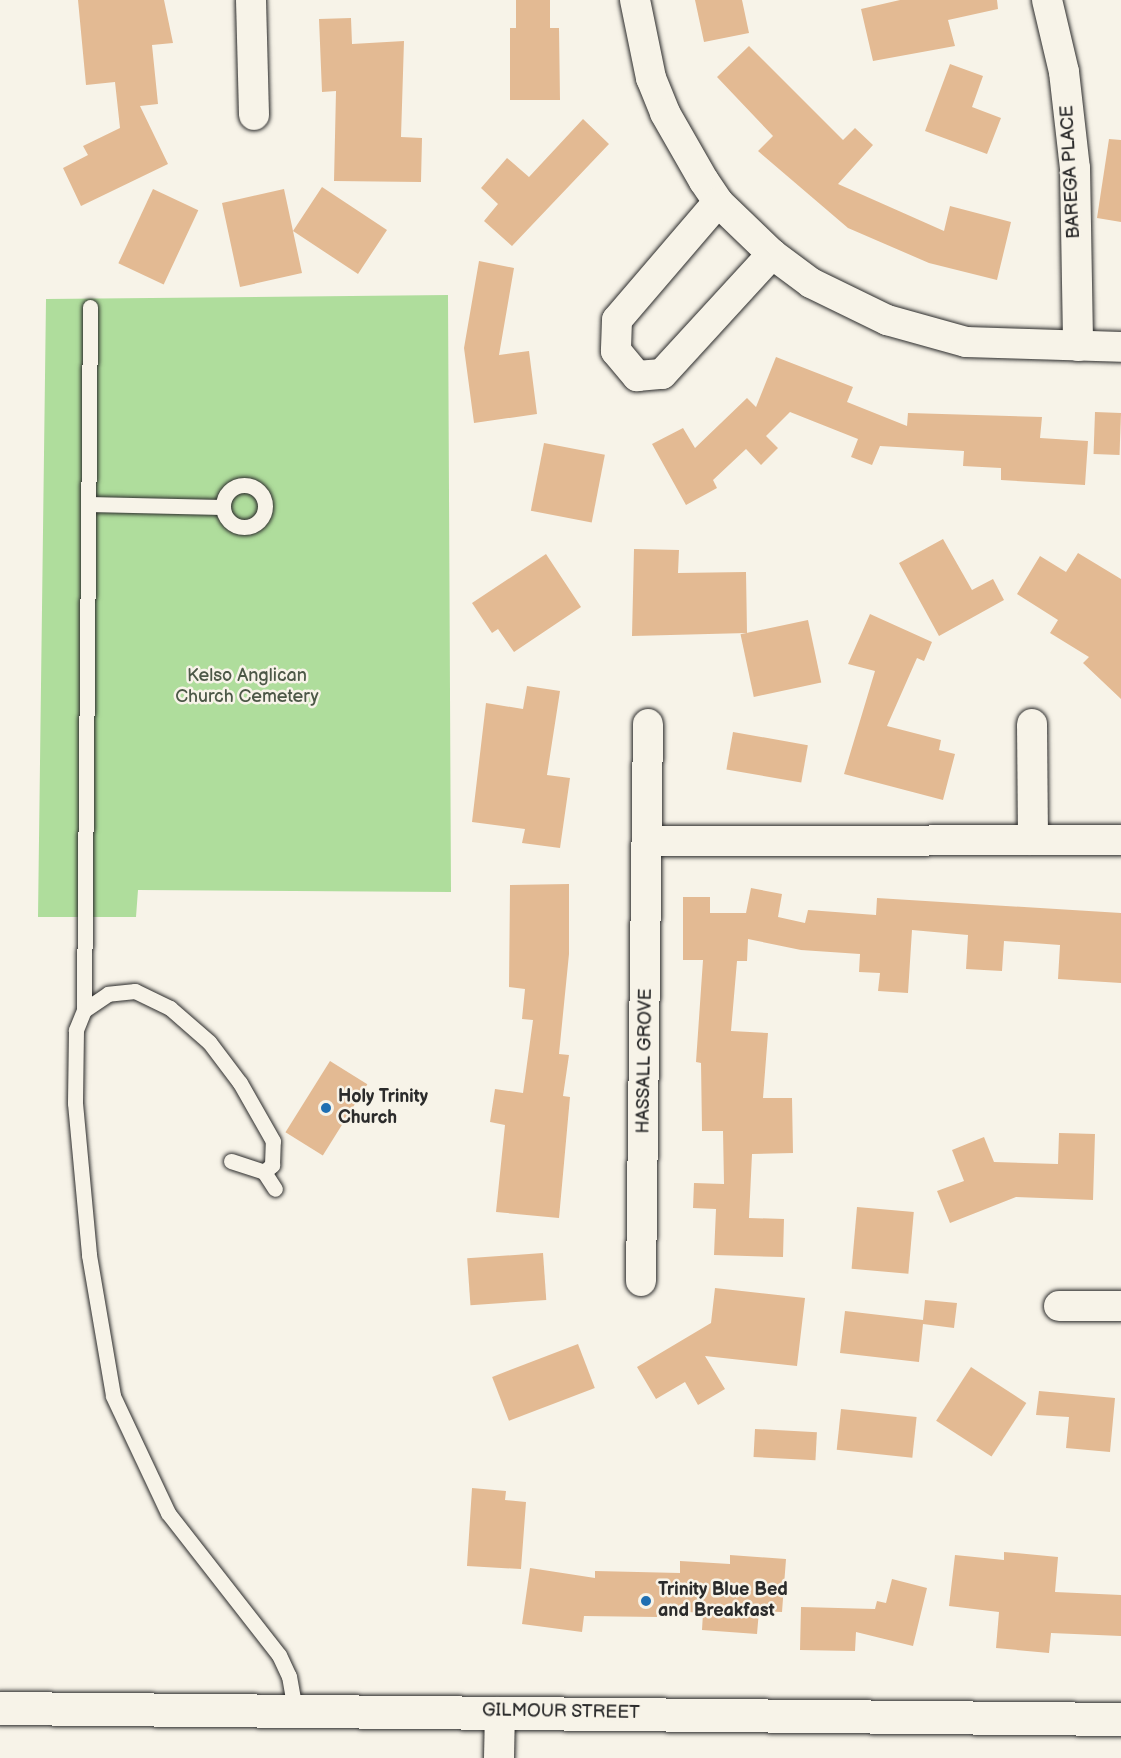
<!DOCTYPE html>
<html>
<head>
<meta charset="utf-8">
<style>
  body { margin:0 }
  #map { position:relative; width:1121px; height:1758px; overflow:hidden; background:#f7f3e8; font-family:"Balsamiq Sans",sans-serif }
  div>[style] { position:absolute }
  .green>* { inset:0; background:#afdd9c }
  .building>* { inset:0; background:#e3ba93; transform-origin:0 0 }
  .roads { filter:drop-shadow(0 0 2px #2b2b2b) drop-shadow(0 0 2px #2b2b2b) }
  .service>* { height:15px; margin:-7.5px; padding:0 7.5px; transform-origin:7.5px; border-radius:7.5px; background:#f7f3e8 }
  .service>.ring { margin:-7.5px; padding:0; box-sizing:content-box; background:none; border:15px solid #f7f3e8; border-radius:50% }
  .minor>* { height:30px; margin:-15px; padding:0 15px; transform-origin:15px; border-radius:15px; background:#f7f3e8 }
  .secondary>* { height:33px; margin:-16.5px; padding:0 16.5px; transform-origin:16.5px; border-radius:16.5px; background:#f7f3e8 }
  .dots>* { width:16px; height:16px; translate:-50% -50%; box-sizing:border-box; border:3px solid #f7f3e8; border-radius:50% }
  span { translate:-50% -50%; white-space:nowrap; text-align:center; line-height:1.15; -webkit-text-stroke:5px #f7f3e8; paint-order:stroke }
  .street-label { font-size:18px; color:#2b2b2b }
  .park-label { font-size:18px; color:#4c5847 }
  .poi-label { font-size:18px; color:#2b2b2b; font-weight:700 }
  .left { translate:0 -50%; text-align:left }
</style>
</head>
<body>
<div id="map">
  <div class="green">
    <div style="clip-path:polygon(448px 295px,451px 892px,138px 890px,136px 917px,38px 917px,46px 299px)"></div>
  </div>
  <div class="building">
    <div style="clip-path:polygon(78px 0,164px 0,173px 43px,152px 45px,158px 104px,140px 106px,168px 164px,81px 206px,63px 168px,88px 155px,83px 146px,120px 128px,115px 82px,86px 85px)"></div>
    <div style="clip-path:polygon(516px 0,550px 0,550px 28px,559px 28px,560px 100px,510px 100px,510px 28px,516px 28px)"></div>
    <div style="clip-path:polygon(695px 0,742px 0,749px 33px,704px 42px)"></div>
    <div style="clip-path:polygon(900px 0,997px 0,998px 9px,948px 20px,955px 46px,873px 61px,861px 9px)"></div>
    <div style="clip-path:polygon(351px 18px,352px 44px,404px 41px,401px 137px,422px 138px,421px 182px,334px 181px,336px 91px,322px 92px,319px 19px)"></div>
    <div style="clip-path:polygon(749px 46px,843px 140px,855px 128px,873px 145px,838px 184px,944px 231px,950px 206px,1011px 222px,997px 280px,929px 263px,848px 228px,758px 151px,773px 136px,717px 77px)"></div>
    <div style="clip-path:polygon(950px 64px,983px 76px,972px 107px,1001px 118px,987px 154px,925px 131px)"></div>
    <div style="clip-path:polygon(583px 119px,609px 144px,512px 246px,484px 221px,498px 204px,481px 188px,507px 158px,529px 177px)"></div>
    <div style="clip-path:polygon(1109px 139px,1121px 140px,1121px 222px,1097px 218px)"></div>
    <div style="clip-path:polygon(322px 187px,387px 230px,358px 274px,293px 231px,302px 273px,240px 287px,222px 203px,284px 189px,293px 231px)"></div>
    <div style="left:153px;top:189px;width:50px;height:82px;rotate:25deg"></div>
    <div style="clip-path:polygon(479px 261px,514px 268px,499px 355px,529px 351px,537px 414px,474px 423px,464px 348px)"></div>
    <div style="clip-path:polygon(776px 357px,853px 387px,847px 402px,907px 426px,908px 413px,1042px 417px,1040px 438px,1088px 441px,1085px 485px,1001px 480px,1001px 468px,963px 466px,964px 451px,880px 446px,872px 465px,851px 457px,858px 439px,790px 412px,766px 436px,778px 448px,761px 465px,746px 449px,713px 480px,717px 488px,686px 505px,652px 444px,683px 428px,695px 448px,747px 398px,756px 407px)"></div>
    <div style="left:1095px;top:412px;width:26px;height:42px;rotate:2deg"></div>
    <div style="left:544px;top:443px;width:62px;height:69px;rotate:11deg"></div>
    <div style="clip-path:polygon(943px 539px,972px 590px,993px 579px,1004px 600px,939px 636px,899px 563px)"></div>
    <div style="clip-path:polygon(634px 549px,679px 550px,678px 573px,746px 572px,747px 633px,632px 636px)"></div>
    <div style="clip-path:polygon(1078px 553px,1121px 579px,1121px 699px,1083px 663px,1089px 657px,1050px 633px,1058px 620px,1017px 594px,1040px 556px,1066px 572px)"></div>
    <div style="clip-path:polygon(546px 554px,581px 607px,514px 652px,498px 629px,492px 633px,472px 603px)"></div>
    <div style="clip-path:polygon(870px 614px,932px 642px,924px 661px,917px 658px,887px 726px,941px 740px,939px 750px,955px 754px,943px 800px,844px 774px,875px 671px,848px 664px)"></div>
    <div style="left:808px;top:620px;width:64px;height:69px;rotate:78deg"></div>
    <div style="clip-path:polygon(527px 686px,560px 691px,547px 775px,570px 778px,560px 848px,522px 843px,525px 829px,472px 822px,486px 703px,523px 709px)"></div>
    <div style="left:733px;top:732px;width:76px;height:38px;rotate:10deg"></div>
    <div style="clip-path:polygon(569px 884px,569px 954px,559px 1054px,569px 1055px,563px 1096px,570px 1097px,559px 1218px,496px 1212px,505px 1125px,490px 1122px,495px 1089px,523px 1093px,533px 1020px,522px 1019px,525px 989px,509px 987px,510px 885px)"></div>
    <div style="clip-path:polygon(751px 888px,782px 894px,778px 917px,805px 923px,808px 910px,876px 915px,877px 898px,1121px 913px,1121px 983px,1058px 979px,1060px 945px,1004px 941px,1002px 971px,966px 969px,968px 935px,912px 930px,908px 993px,878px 991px,880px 973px,859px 972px,860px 954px,801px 950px,748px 939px,747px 961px,737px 961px,731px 1031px,768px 1033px,763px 1098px,792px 1098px,793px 1153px,752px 1154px,749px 1218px,784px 1219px,783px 1257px,714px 1255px,716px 1209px,693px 1208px,694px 1183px,724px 1184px,723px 1131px,702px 1131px,701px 1063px,696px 1062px,703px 960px,683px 960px,683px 897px,710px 897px,710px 913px,746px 913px)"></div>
    <div style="left:330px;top:1061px;width:44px;height:84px;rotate:32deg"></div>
    <div style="clip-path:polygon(1059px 1133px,1095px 1134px,1093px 1200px,1016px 1197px,950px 1223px,937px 1191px,964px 1181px,952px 1150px,984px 1137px,994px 1162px,1058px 1164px)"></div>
    <div style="left:857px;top:1207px;width:57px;height:62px;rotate:5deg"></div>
    <div style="left:543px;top:1253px;width:47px;height:76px;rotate:86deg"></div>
    <div style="clip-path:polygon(715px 1288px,805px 1298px,797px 1366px,705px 1356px,725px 1389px,698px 1405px,685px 1382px,656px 1399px,637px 1367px,711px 1323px)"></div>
    <div style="clip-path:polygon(925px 1300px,957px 1303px,954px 1328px,923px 1324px,919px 1362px,840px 1353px,845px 1311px,923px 1320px)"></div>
    <div style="left:578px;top:1344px;width:47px;height:92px;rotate:69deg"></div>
    <div style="left:971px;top:1367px;width:66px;height:64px;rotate:33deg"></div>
    <div style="clip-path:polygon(1039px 1391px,1115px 1398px,1110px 1452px,1066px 1448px,1069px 1417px,1036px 1415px)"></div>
    <div style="left:841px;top:1409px;width:76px;height:41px;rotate:6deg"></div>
    <div style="left:755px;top:1429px;width:62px;height:28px;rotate:3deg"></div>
    <div style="clip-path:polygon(472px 1488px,506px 1491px,505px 1500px,526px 1502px,521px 1569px,467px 1566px)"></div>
    <div style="clip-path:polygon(1004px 1552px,1058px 1557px,1055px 1592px,1121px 1595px,1121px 1636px,1051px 1633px,1049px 1653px,996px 1648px,999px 1612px,949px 1606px,955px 1555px,1004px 1560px)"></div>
    <div style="clip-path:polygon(730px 1555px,786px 1559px,782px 1612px,759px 1611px,757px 1634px,702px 1630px,703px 1613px,657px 1610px,657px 1617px,584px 1616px,582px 1632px,522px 1624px,530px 1568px,595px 1578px,595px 1571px,680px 1573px,680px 1561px,730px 1564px)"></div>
    <div style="clip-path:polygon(892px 1579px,927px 1588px,913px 1646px,856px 1632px,855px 1651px,800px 1650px,801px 1607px,875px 1609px,877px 1601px,886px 1603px)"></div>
  </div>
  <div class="roads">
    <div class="service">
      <div class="ring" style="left:223px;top:485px;width:27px;height:27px"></div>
      <div style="left:88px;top:504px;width:134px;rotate:1.3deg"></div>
      <div style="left:84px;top:1010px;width:703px;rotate:-89.51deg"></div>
      <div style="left:231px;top:1161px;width:35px;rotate:18deg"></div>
      <div style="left:264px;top:1172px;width:11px;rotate:-41deg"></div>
      <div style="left:272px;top:1165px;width:24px;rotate:-88deg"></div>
      <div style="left:273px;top:1141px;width:67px;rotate:-119.6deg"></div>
      <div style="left:240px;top:1083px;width:51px;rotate:-127.1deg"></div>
      <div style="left:209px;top:1042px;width:52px;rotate:-138.9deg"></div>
      <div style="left:170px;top:1008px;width:39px;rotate:-154deg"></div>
      <div style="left:135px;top:991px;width:27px;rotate:174deg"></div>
      <div style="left:108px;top:994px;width:29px;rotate:146deg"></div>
      <div style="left:84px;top:1010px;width:22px;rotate:112deg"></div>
      <div style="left:76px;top:1030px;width:73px;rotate:90.8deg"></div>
      <div style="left:75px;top:1103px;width:153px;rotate:84.7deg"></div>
      <div style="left:89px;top:1255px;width:143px;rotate:80.3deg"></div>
      <div style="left:113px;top:1396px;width:129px;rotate:64.8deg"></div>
      <div style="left:168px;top:1513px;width:180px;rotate:52deg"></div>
      <div style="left:279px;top:1655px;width:23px;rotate:65deg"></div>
      <div style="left:289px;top:1676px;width:35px;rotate:80deg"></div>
      <div style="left:264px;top:1172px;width:20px;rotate:57deg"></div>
    </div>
    <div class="minor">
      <div style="left:251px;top:0;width:115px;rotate:88.5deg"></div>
      <div style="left:635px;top:0;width:80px;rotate:78.4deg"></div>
      <div style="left:651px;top:78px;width:38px;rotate:68deg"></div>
      <div style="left:665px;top:113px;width:78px;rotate:60.2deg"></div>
      <div style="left:704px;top:181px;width:25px;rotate:56deg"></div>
      <div style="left:718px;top:202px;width:75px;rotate:43.9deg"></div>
      <div style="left:772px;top:254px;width:49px;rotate:36.6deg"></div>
      <div style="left:811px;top:283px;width:85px;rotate:26deg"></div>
      <div style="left:887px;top:320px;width:82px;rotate:15.6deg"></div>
      <div style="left:966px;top:342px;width:155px;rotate:1.8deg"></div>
      <div style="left:1047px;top:0;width:74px;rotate:76.7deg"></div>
      <div style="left:1064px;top:72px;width:97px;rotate:83.5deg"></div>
      <div style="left:1075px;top:168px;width:178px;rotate:89deg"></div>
      <div style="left:718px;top:202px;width:155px;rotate:130.6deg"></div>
      <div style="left:617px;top:320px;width:31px;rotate:92deg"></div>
      <div style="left:616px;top:351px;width:33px;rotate:50deg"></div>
      <div style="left:637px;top:376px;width:25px;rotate:-5deg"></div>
      <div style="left:662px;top:374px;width:163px;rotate:-47.5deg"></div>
      <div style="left:1032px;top:724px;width:116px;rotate:89.5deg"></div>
      <div style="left:648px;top:841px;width:473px;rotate:-0.1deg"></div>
      <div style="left:641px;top:1281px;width:557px;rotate:-89.28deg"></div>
      <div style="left:1059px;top:1306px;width:62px"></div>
      <div style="left:499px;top:1758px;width:46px;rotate:-88.8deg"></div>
    </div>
    <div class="secondary">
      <div style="left:0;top:1708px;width:1121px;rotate:0.56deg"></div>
    </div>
  </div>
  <div class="dots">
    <div style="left:326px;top:1108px;background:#1f6fb2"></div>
    <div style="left:646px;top:1601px;background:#1f6fb2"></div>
  </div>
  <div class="street-label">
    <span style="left:1071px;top:172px;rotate:-93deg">BAREGA PLACE</span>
    <span style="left:645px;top:1061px;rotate:-89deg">HASSALL GROVE</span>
    <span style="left:561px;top:1712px;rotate:1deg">GILMOUR STREET</span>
  </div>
  <div class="park-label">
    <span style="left:247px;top:687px">Kelso Anglican<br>Church Cemetery</span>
  </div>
  <div class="poi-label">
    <span class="left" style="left:338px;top:1108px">Holy Trinity<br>Church</span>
    <span class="left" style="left:658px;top:1601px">Trinity Blue Bed<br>and Breakfast</span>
  </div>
</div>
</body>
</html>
